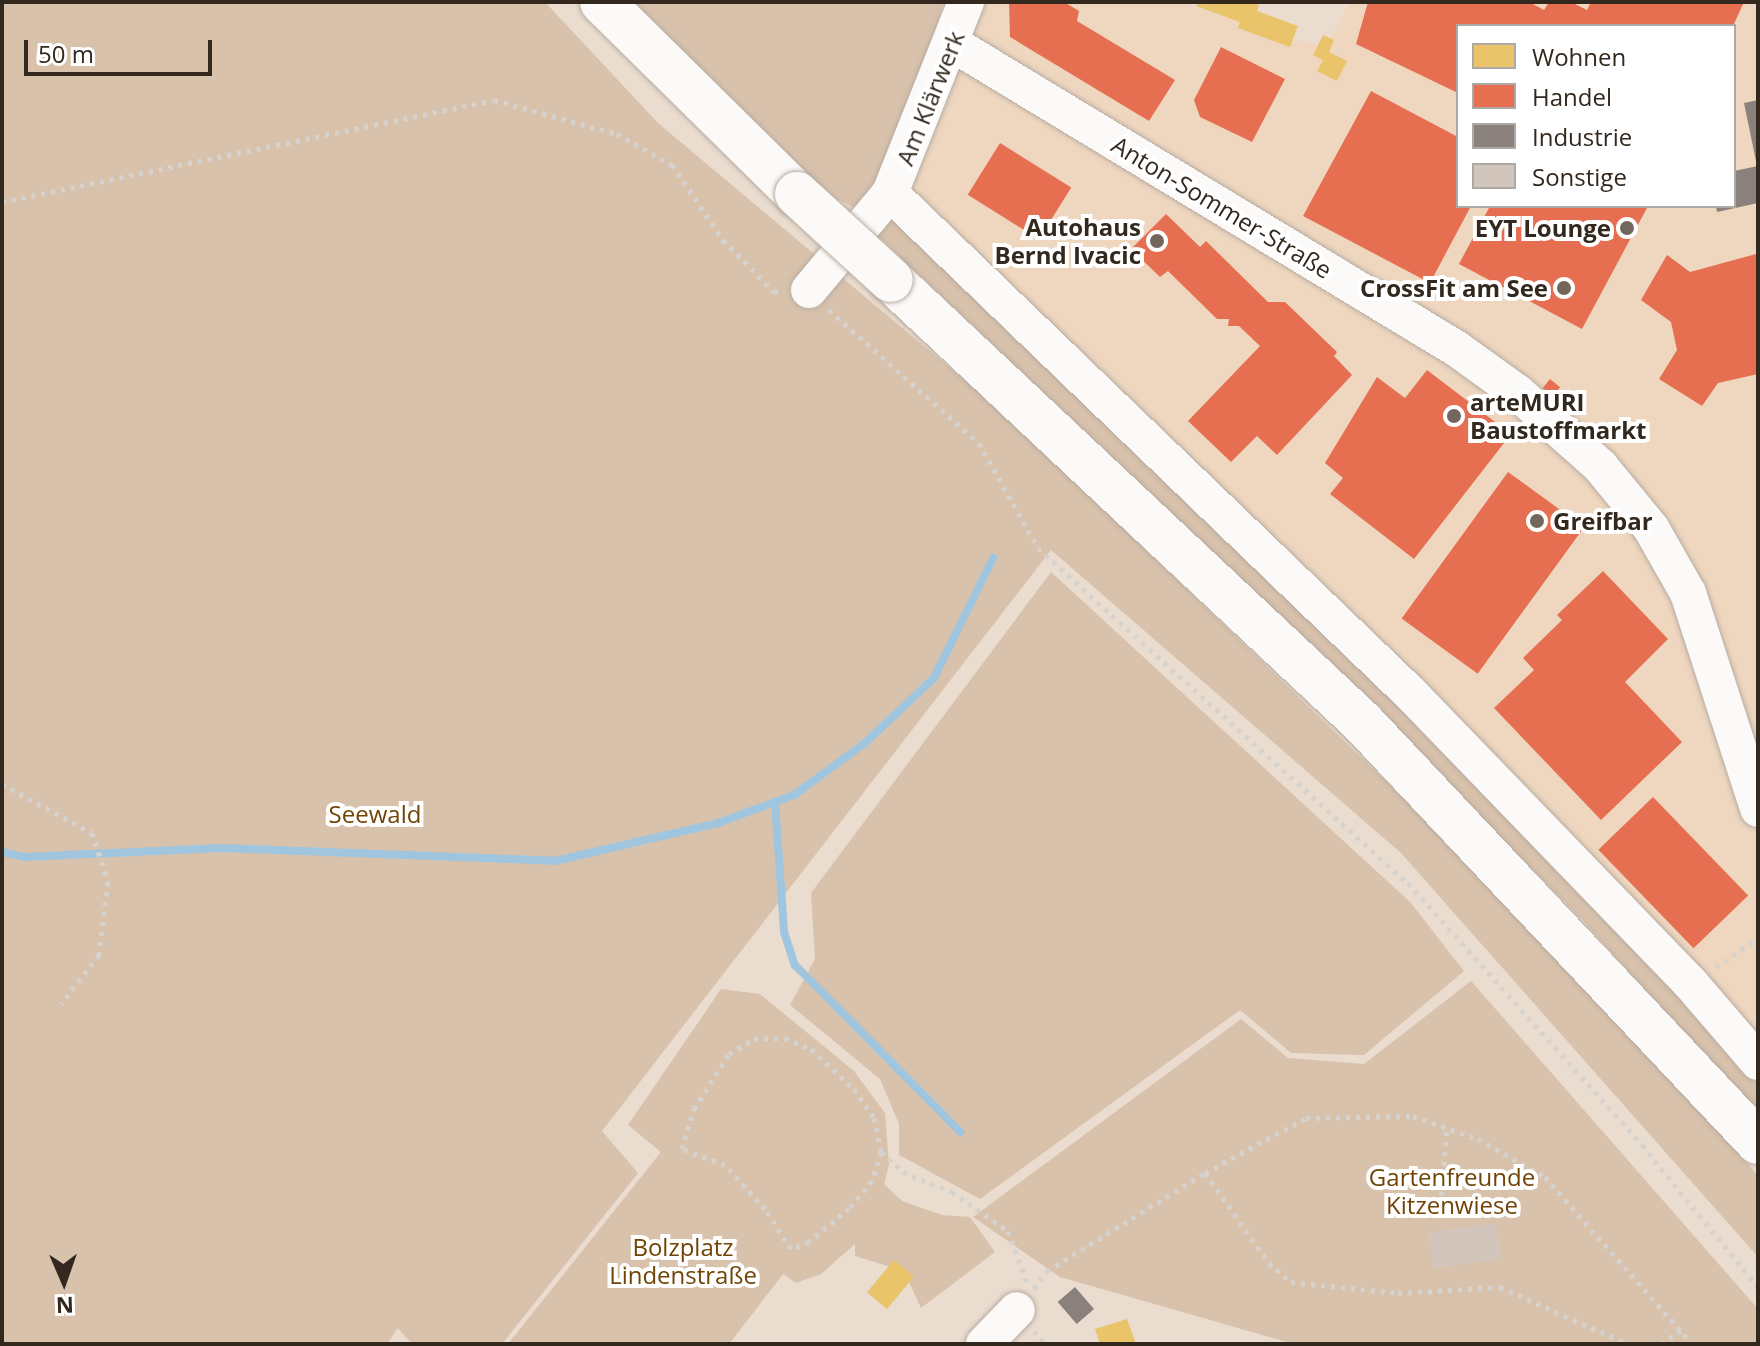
<!DOCTYPE html>
<html>
<head>
<meta charset="utf-8">
<style>
  body { margin:0 }
  #map { position:relative; width:1760px; height:1346px; overflow:hidden; background:#eadcce; font-family:"Open Sans",sans-serif }
  div>[style] { position:absolute }
  .built>* { inset:0; background:#eed6bf }
  .green>* { inset:0; background:#d9c2ac }
  .homes>* { inset:0; background:#e9c46a; transform-origin:0 0 }
  .shops>* { inset:0; background:#e76f51; transform-origin:0 0 }
  .industry>* { inset:0; background:#8a817c; transform-origin:0 0 }
  .stream>* { height:8px; margin:-4px; padding:0 4px; transform-origin:4px; border-radius:4px; background:#a0c5de }
  .building>* { inset:0; background:#d2c6bc; transform-origin:0 0 }
  .path>* { height:5px; margin-top:-2.5px; transform-origin:0; background:repeating-linear-gradient(90deg,#d6d2ce 0 4px,transparent 0 10px) }
  .roads { filter:drop-shadow(0 0 2px #b7aca1) drop-shadow(0 0 2px #b7aca1) }
  .minor>* { height:36px; margin:-18px; padding:0 18px; transform-origin:18px; border-radius:18px; background:#fcfaf8 }
  .major>* { height:44px; margin:-22px; padding:0 22px; transform-origin:22px; border-radius:22px; background:#fcfaf8 }
  .bridges { filter:drop-shadow(0 0 2px #b7aca1) drop-shadow(0 0 2px #b7aca1) }
  .major-bridge>* { height:44px; margin:-22px; padding:0 22px; transform-origin:22px; border-radius:22px; background:#fcfaf8 }
  .dots>* { width:22px; height:22px; translate:-50% -50%; box-sizing:border-box; border:4px solid #fff; border-radius:50% }
  span { translate:-50% -50%; white-space:nowrap; text-align:center; line-height:1.15; -webkit-text-stroke:8px #fff; paint-order:stroke }
  .street-label { font-size:24px; color:#32281e }
  .poi-label { font-size:24px; color:#32281e; font-weight:700 }
  .right { translate:-100% -50%; text-align:right }
  .left { translate:0 -50%; text-align:left }
  .park-label { font-size:24px; color:#714406 }
  .frame { position:absolute; inset:0; border:4px solid #32281e; pointer-events:none }
  .legend { position:absolute; left:1456px; top:24px; width:280px; height:184px; box-sizing:border-box; background:#fff; border:2px solid #ada9a5; margin:0; padding:10px 14px; list-style:none; font-size:24px; color:#32281e }
  .legend li { display:flex; align-items:center; gap:16px; height:40px }
  .legend b { width:40px; border:2px solid #ada9a5 }
  .north { position:absolute; left:24px; top:1242px; width:80px; height:80px; -webkit-text-stroke:6px #fff; paint-order:stroke; rotate:178deg; font-size:22px; font-weight:700; line-height:32px; text-align:center; color:#32281e }
  .north::after { content:''; display:block; margin:auto; width:28px; height:36px; background:#32281e; clip-path:polygon(50% 0,100% 100%,50% 72%,0 100%) }
  .scale { position:absolute; left:24px; top:40px; width:188px; height:36px; box-sizing:border-box; border:4px solid #32281e; border-top:0; padding-left:10px; font-size:24px; line-height:28px; white-space:nowrap; color:#32281e; -webkit-text-stroke:6px #fff; paint-order:stroke }
</style>
</head>
<body>
<div id="map">
  <div class="built">
    <div style="clip-path:polygon(evenodd,971px 2px,1180px 2px,1325px 48px,1350px 2px,1758px 2px,1758px 1061px,897px 192px,971px 2px,1458px 26px,1734px 26px,1734px 206px,1458px 206px,1458px 26px)"></div>
  </div>
  <div class="green">
    <div style="clip-path:polygon(2px 2px,545px 2px,658px 123px,1007px 416px,1486px 878px,1681px 1080px,1758px 1176px,1758px 1257px,1401px 853px,1051px 550px,602px 1131px,638px 1173px,502px 1344px,412px 1344px,398px 1328px,387px 1344px,2px 1344px)"></div>
    <div style="clip-path:polygon(622px 2px,943px 2px,911px 134px,857px 209px,819px 190px)"></div>
    <div style="clip-path:polygon(895px 209px,1548px 847px,1758px 1081px,1758px 1116px,1580px 917px,1276px 612px,876px 234px)"></div>
    <div style="clip-path:polygon(1051px 572px,1410px 902px,1464px 971px,1364px 1055px,1291px 1053px,1240px 1010px,980px 1199px,899px 1155px,899px 1124px,880px 1079px,790px 1005px,815px 959px,811px 893px)"></div>
    <div style="clip-path:polygon(1471px 981px,1758px 1309px,1758px 1344px,1294px 1344px,1060px 1277px,973px 1217px,1241px 1019px,1288px 1058px,1364px 1064px)"></div>
    <div style="clip-path:polygon(721px 989px,760px 994px,854px 1071px,885px 1113px,889px 1165px,884px 1184px,902px 1201px,942px 1215px,970px 1217px,995px 1252px,921px 1308px,904px 1271px,855px 1256px,855px 1244px,821px 1274px,796px 1283px,783px 1274px,729px 1344px,508px 1344px,661px 1152px,628px 1125px)"></div>
  </div>
  <div class="homes">
    <div style="clip-path:polygon(1199px 2px,1250px 2px,1259px 5px,1257px 11px,1298px 26px,1290px 47px,1238px 28px,1240px 22px,1196px 6px)"></div>
    <div style="clip-path:polygon(1323px 35px,1334px 40px,1329px 52px,1347px 61px,1337px 81px,1317px 71px,1323px 60px,1313px 55px)"></div>
    <div style="left:894px;top:1260px;width:26px;height:42px;rotate:40deg"></div>
    <div style="clip-path:polygon(1127px 1319px,1136px 1344px,1100px 1344px,1095px 1329px)"></div>
  </div>
  <div class="shops">
    <div style="clip-path:polygon(1009px 2px,1064px 2px,1079px 11px,1077px 21px,1175px 80px,1149px 121px,1010px 37px)"></div>
    <div style="clip-path:polygon(1368px 2px,1529px 2px,1544px 10px,1549px 2px,1571px 2px,1587px 10px,1591px 2px,1744px 2px,1733px 26px,1458px 26px,1458px 93px,1356px 44px)"></div>
    <div style="clip-path:polygon(1221px 47px,1285px 79px,1252px 142px,1200px 117px,1194px 100px)"></div>
    <div style="clip-path:polygon(1371px 91px,1458px 137px,1458px 206px,1471px 206px,1430px 283px,1303px 216px)"></div>
    <div style="left:1000px;top:143px;width:84px;height:61px;rotate:32deg"></div>
    <div style="clip-path:polygon(1490px 206px,1648px 206px,1582px 329px,1459px 264px)"></div>
    <div style="clip-path:polygon(1166px 214px,1200px 247px,1206px 241px,1268px 302px,1285px 302px,1337px 352px,1334px 356px,1352px 375px,1277px 455px,1257px 436px,1231px 462px,1188px 421px,1260px 346px,1239px 326px,1228px 326px,1229px 319px,1217px 319px,1168px 271px,1160px 277px,1131px 249px)"></div>
    <div style="clip-path:polygon(1756px 254px,1758px 374px,1718px 383px,1702px 406px,1659px 379px,1677px 350px,1671px 322px,1641px 300px,1667px 255px,1690px 272px)"></div>
    <div style="clip-path:polygon(1427px 370px,1511px 434px,1414px 559px,1330px 494px,1343px 478px,1325px 463px,1377px 377px,1405px 398px)"></div>
    <div style="left:1550px;top:379px;width:13px;height:12px;rotate:39deg"></div>
    <div style="left:1508px;top:472px;width:94px;height:181px;rotate:36deg"></div>
    <div style="clip-path:polygon(1603px 571px,1668px 639px,1625px 682px,1682px 742px,1601px 820px,1494px 708px,1534px 670px,1523px 658px,1562px 620px,1557px 615px)"></div>
    <div style="left:1653px;top:797px;width:137px;height:76px;rotate:46deg"></div>
  </div>
  <div class="industry">
    <div style="clip-path:polygon(1758px 100px,1758px 165px,1757px 166px,1744px 103px)"></div>
    <div style="clip-path:polygon(1758px 166px,1758px 203px,1717px 212px,1716px 206px,1734px 206px,1734px 171px)"></div>
    <div style="left:1075px;top:1287px;width:29px;height:23px;rotate:49deg"></div>
  </div>
  <div class="stream">
    <div style="left:775px;top:802px;width:130px;rotate:86deg"></div>
    <div style="left:784px;top:932px;width:35px;rotate:72deg"></div>
    <div style="left:795px;top:965px;width:235px;rotate:45.3deg"></div>
    <div style="left:2px;top:852px;width:23px;rotate:13deg"></div>
    <div style="left:24px;top:857px;width:197px;rotate:-2.6deg"></div>
    <div style="left:221px;top:848px;width:334px;rotate:2.2deg"></div>
    <div style="left:555px;top:861px;width:167px;rotate:-13.1deg"></div>
    <div style="left:718px;top:823px;width:81px;rotate:-20.2deg"></div>
    <div style="left:794px;top:795px;width:88px;rotate:-36.2deg"></div>
    <div style="left:865px;top:743px;width:95px;rotate:-43.3deg"></div>
    <div style="left:934px;top:678px;width:134px;rotate:-63.8deg"></div>
  </div>
  <div class="building">
    <div style="left:1496px;top:1223px;width:36px;height:68px;rotate:82deg"></div>
  </div>
  <div class="path">
    <div style="left:2px;top:202px;width:502px;rotate:-11.71deg"></div>
    <div style="left:494px;top:100px;width:128px;rotate:15.5deg"></div>
    <div style="left:617px;top:134px;width:63px;rotate:29.4deg"></div>
    <div style="left:672px;top:165px;width:91px;rotate:55.8deg"></div>
    <div style="left:723px;top:240px;width:73px;rotate:45.6deg"></div>
    <div style="left:774px;top:292px;width:9px"></div>
    <div style="left:829px;top:310px;width:200px;rotate:41.6deg"></div>
    <div style="left:979px;top:443px;width:120px;rotate:60.7deg"></div>
    <div style="left:1038px;top:548px;width:499px;rotate:42.2deg"></div>
    <div style="left:1408px;top:883px;width:351px;rotate:48.2deg"></div>
    <div style="left:1642px;top:1145px;width:183px;rotate:50.8deg"></div>
    <div style="left:2px;top:784px;width:102px;rotate:28.6deg"></div>
    <div style="left:92px;top:833px;width:52px;rotate:71.9deg"></div>
    <div style="left:108px;top:882px;width:74px;rotate:97deg"></div>
    <div style="left:99px;top:955px;width:62px;rotate:127.8deg"></div>
    <div style="left:1716px;top:967px;width:51px;rotate:-34.6deg"></div>
    <div style="left:785px;top:1038px;width:28px;rotate:23deg"></div>
    <div style="left:811px;top:1049px;width:59px;rotate:42.9deg"></div>
    <div style="left:854px;top:1089px;width:35px;rotate:55deg"></div>
    <div style="left:874px;top:1118px;width:35px;rotate:78deg"></div>
    <div style="left:881px;top:1152px;width:30px;rotate:107deg"></div>
    <div style="left:872px;top:1181px;width:35px;rotate:130deg"></div>
    <div style="left:849px;top:1208px;width:52px;rotate:139.6deg"></div>
    <div style="left:809px;top:1242px;width:19px;rotate:159deg"></div>
    <div style="left:791px;top:1249px;width:48px;rotate:-123deg"></div>
    <div style="left:765px;top:1209px;width:59px;rotate:-132.3deg"></div>
    <div style="left:725px;top:1165px;width:46px;rotate:-159.6deg"></div>
    <div style="left:682px;top:1149px;width:42px;rotate:-73.3deg"></div>
    <div style="left:694px;top:1109px;width:65px;rotate:-57.5deg"></div>
    <div style="left:729px;top:1054px;width:29px;rotate:-31deg"></div>
    <div style="left:754px;top:1039px;width:31px;rotate:-2deg"></div>
    <div style="left:881px;top:1152px;width:30px;rotate:42deg"></div>
    <div style="left:903px;top:1172px;width:53px;rotate:22.2deg"></div>
    <div style="left:952px;top:1192px;width:68px;rotate:34.9deg"></div>
    <div style="left:1008px;top:1231px;width:58px;rotate:69.7deg"></div>
    <div style="left:1205px;top:1173px;width:110px;rotate:54.6deg"></div>
    <div style="left:1269px;top:1263px;width:29px;rotate:41deg"></div>
    <div style="left:1291px;top:1282px;width:108px;rotate:5.9deg"></div>
    <div style="left:1398px;top:1293px;width:102px;rotate:-3.4deg"></div>
    <div style="left:1500px;top:1287px;width:140px;rotate:24deg"></div>
    <div style="left:1441px;top:1195px;width:67px;rotate:-84.9deg"></div>
    <div style="left:1034px;top:1289px;width:22px;rotate:-54deg"></div>
    <div style="left:1047px;top:1271px;width:186px;rotate:-31.8deg"></div>
    <div style="left:1205px;top:1173px;width:115px;rotate:-28.6deg"></div>
    <div style="left:1306px;top:1118px;width:107px;rotate:-1.1deg"></div>
    <div style="left:1413px;top:1116px;width:69px;rotate:19.5deg"></div>
    <div style="left:1478px;top:1139px;width:77px;rotate:29.6deg"></div>
    <div style="left:1545px;top:1177px;width:222px;rotate:48.6deg"></div>
    <div style="left:1034px;top:1331px;width:16px;rotate:52deg"></div>
    <div style="left:1661px;top:1344px;width:24px;rotate:-35deg"></div>
  </div>
  <div class="roads">
    <div class="minor">
      <div style="left:953px;top:44px;width:589px;rotate:31.18deg"></div>
      <div style="left:1457px;top:349px;width:75px;rotate:35.8deg"></div>
      <div style="left:1518px;top:393px;width:110px;rotate:41.7deg"></div>
      <div style="left:1600px;top:466px;width:80px;rotate:50.6deg"></div>
      <div style="left:1651px;top:528px;width:75px;rotate:60.4deg"></div>
      <div style="left:1688px;top:593px;width:227px;rotate:72deg"></div>
      <div style="left:890px;top:193px;width:723px;rotate:43.88deg"></div>
      <div style="left:1411px;top:694px;width:403px;rotate:46deg"></div>
      <div style="left:1691px;top:984px;width:103px;rotate:49.3deg"></div>
      <div style="left:809px;top:290px;width:126px;rotate:-50.1deg"></div>
      <div style="left:890px;top:193px;width:206px;rotate:-68.3deg"></div>
      <div style="left:984px;top:1344px;width:47px;rotate:-45.9deg"></div>
    </div>
    <div class="major">
      <div style="left:602px;top:2px;width:274px;rotate:44.6deg"></div>
      <div style="left:891px;top:280px;width:647px;rotate:43.18deg"></div>
      <div style="left:1363px;top:723px;width:576px;rotate:46.69deg"></div>
    </div>
  </div>
  <div class="bridges">
    <div class="major-bridge">
      <div style="left:797px;top:194px;width:127px;rotate:42.5deg"></div>
    </div>
  </div>
  <div class="dots">
    <div style="left:1627px;top:228px;background:#72675c"></div>
    <div style="left:1157px;top:241px;background:#72675c"></div>
    <div style="left:1564px;top:288px;background:#72675c"></div>
    <div style="left:1454px;top:416px;background:#72675c"></div>
    <div style="left:1537px;top:521px;background:#72675c"></div>
  </div>
  <div class="street-label">
    <span style="left:930px;top:98px;rotate:-68deg">Am Klärwerk</span>
    <span style="left:1222px;top:207px;rotate:31deg">Anton-Sommer-Straße</span>
  </div>
  <div class="poi-label">
    <span class="right" style="left:1141px;top:241px">Autohaus<br>Bernd Ivacic</span>
    <span class="right" style="left:1611px;top:228px">EYT Lounge</span>
    <span class="right" style="left:1548px;top:288px">CrossFit am See</span>
    <span class="left" style="left:1470px;top:416px">arteMURI<br>Baustoffmarkt</span>
    <span class="left" style="left:1553px;top:521px">Greifbar</span>
  </div>
  <div class="park-label">
    <span style="left:375px;top:814px">Seewald</span>
    <span style="left:1452px;top:1191px">Gartenfreunde<br>Kitzenwiese</span>
    <span style="left:683px;top:1261px">Bolzplatz<br>Lindenstraße</span>
  </div>
  <div class="frame"></div>
  <ul class="legend">
  <li><b style="height:22px;background:#e9c46a"></b>Wohnen</li>
  <li><b style="height:22px;background:#e76f51"></b>Handel</li>
  <li><b style="height:22px;background:#8a817c"></b>Industrie</li>
  <li><b style="height:22px;background:#d2c6bc"></b>Sonstige</li>
  </ul>
  <div class="north">N</div>
  <div class="scale">50 m</div>
</div>
</body>
</html>
